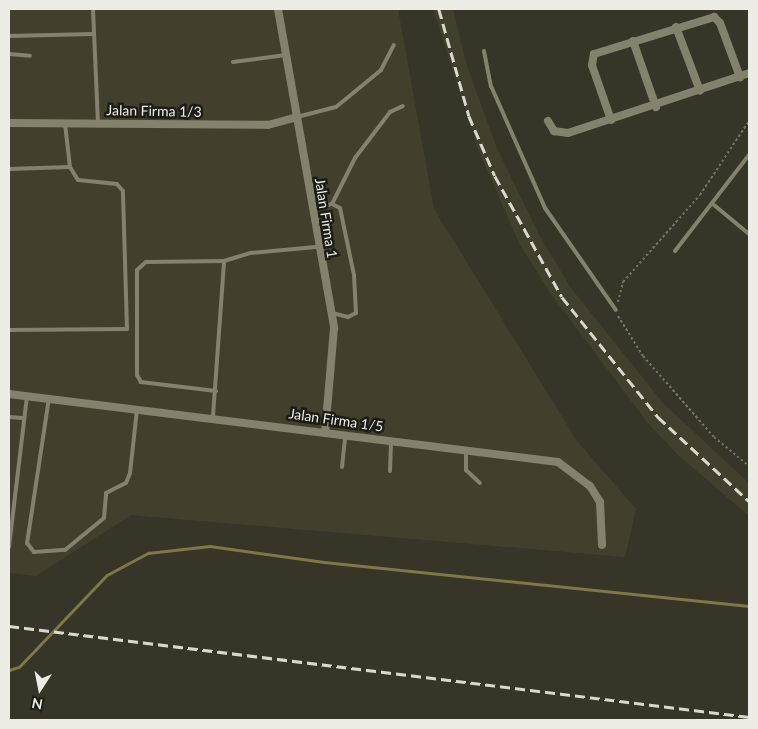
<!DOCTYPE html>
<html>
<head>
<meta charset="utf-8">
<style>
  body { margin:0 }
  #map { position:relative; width:758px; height:729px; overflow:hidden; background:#363528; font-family:Lato,sans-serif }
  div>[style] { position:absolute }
  .built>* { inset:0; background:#42402d }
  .stream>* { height:2.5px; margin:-1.25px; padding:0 1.25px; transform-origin:1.25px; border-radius:1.25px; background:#7d7847 }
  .path>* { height:2px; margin-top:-1px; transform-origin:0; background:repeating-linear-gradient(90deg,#747368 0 2.5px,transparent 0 5px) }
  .service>* { height:4px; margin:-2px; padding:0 2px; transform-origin:2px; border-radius:2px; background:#84826d }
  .minor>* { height:8px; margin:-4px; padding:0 4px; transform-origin:4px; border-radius:4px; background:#84826d }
  .rail>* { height:2.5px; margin-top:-1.25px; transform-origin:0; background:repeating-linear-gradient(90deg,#d8d8cf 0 10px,transparent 0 15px) }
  span { translate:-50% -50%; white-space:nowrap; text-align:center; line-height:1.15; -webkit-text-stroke:5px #1c1c16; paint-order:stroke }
  .street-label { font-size:14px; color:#edede5 }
  .frame { position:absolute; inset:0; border:10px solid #edede5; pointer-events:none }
  .north { position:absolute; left:15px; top:664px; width:50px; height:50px; -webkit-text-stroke:4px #1c1c16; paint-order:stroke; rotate:191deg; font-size:14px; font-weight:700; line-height:20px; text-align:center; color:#edede5 }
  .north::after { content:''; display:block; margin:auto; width:18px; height:22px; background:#edede5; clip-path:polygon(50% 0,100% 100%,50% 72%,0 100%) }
</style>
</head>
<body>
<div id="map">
  <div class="built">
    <div style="clip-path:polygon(9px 9px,398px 9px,434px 209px,577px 441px,636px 509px,625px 557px,131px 515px,36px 576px,9px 573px)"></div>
    <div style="clip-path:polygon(433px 9px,453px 9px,467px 66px,496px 146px,539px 235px,571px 288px,663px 403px,749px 483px,749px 516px,678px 455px,647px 422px,553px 297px,520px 245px,480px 154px)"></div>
  </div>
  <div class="stream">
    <div style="left:9px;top:670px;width:10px;rotate:-17deg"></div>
    <div style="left:19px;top:667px;width:127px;rotate:-46.3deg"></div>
    <div style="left:107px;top:575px;width:47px;rotate:-28.2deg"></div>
    <div style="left:148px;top:553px;width:62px;rotate:-6.4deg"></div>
    <div style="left:210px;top:546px;width:115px;rotate:8deg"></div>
    <div style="left:324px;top:562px;width:427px;rotate:5.9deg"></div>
  </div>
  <div class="path">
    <div style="left:618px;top:302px;width:21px;rotate:-76deg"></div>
    <div style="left:623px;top:282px;width:116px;rotate:-48.5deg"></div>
    <div style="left:700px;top:195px;width:89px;rotate:-56.5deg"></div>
    <div style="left:618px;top:316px;width:47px;rotate:58deg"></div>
    <div style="left:643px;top:356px;width:108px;rotate:48.8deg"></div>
    <div style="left:714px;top:437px;width:45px;rotate:39.6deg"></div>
  </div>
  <div class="service">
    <div style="left:93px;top:9px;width:114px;rotate:87.5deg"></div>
    <div style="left:9px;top:36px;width:84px;rotate:-1.4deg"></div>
    <div style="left:484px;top:51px;width:36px;rotate:79deg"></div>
    <div style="left:491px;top:86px;width:133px;rotate:66.1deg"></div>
    <div style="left:545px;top:208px;width:124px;rotate:55.2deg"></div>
    <div style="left:9px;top:54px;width:21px;rotate:5deg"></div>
    <div style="left:233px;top:62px;width:53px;rotate:-7.5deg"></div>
    <div style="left:297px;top:117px;width:40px;rotate:-14.4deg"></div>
    <div style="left:336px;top:107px;width:58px;rotate:-39.4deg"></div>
    <div style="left:381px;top:70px;width:28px;rotate:-63deg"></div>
    <div style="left:9px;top:169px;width:61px;rotate:-1.9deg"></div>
    <div style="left:332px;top:204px;width:51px;rotate:-63.4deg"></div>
    <div style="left:355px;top:158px;width:58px;rotate:-52.7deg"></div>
    <div style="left:390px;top:112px;width:14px;rotate:-25deg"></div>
    <div style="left:714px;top:205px;width:45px;rotate:39.6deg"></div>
    <div style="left:312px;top:210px;width:21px;rotate:-17deg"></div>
    <div style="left:332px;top:204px;width:9px;rotate:27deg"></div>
    <div style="left:340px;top:208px;width:68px;rotate:78.2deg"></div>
    <div style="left:354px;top:275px;width:38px;rotate:87deg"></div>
    <div style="left:356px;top:313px;width:9px;rotate:153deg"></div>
    <div style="left:348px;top:317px;width:16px;rotate:-166deg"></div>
    <div style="left:675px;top:251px;width:121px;rotate:-52.4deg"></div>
    <div style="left:9px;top:330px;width:118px;rotate:-0.5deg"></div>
    <div style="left:127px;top:329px;width:138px;rotate:-91.7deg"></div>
    <div style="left:123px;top:191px;width:9px;rotate:-131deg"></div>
    <div style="left:117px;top:184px;width:39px;rotate:-174deg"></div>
    <div style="left:78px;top:180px;width:15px;rotate:-122deg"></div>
    <div style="left:70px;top:167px;width:43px;rotate:-96.6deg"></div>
    <div style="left:216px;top:391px;width:76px;rotate:-173.2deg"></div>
    <div style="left:141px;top:382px;width:8px;rotate:-120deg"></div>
    <div style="left:137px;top:375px;width:105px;rotate:-90deg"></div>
    <div style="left:137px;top:270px;width:12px;rotate:-42deg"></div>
    <div style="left:146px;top:262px;width:78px;rotate:-0.7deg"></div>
    <div style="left:224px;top:261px;width:28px;rotate:-17deg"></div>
    <div style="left:251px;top:253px;width:65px;rotate:-5.3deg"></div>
    <div style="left:49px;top:398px;width:147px;rotate:98.6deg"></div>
    <div style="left:27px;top:543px;width:11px;rotate:52deg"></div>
    <div style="left:34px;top:552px;width:31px;rotate:-4deg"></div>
    <div style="left:65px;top:550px;width:50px;rotate:-39.4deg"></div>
    <div style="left:104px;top:518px;width:25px;rotate:-85deg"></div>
    <div style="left:106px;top:493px;width:22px;rotate:-27deg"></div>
    <div style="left:126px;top:483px;width:11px;rotate:-68deg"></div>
    <div style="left:130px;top:473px;width:63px;rotate:-83.7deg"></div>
    <div style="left:213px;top:416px;width:155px;rotate:-85.9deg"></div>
    <div style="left:9px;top:417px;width:13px;rotate:4deg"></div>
    <div style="left:466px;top:450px;width:20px;rotate:90deg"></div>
    <div style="left:466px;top:470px;width:19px;rotate:43deg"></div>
    <div style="left:342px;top:467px;width:30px;rotate:-84deg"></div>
    <div style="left:390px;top:471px;width:30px;rotate:-88deg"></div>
    <div style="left:9px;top:547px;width:151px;rotate:-83.2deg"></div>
  </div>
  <div class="minor">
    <div style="left:278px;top:9px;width:324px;rotate:80deg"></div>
    <div style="left:334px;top:328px;width:104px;rotate:94.9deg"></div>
    <div style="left:676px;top:27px;width:68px;rotate:69.4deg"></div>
    <div style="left:633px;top:41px;width:70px;rotate:70.8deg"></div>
    <div style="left:611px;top:120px;width:58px;rotate:-109.1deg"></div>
    <div style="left:592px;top:65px;width:11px;rotate:-80deg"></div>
    <div style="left:594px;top:54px;width:126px;rotate:-17.1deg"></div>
    <div style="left:714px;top:17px;width:8px;rotate:45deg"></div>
    <div style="left:720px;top:23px;width:58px;rotate:69.7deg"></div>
    <div style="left:548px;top:121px;width:12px;rotate:59deg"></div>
    <div style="left:554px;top:131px;width:14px;rotate:8deg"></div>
    <div style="left:568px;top:133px;width:191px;rotate:-18.3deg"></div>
    <div style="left:9px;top:123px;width:259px;rotate:0.4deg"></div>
    <div style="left:268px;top:125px;width:30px;rotate:-15deg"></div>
    <div style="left:9px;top:394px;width:553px;rotate:7.06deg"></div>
    <div style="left:558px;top:462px;width:40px;rotate:37deg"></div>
    <div style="left:590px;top:486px;width:19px;rotate:58deg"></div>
    <div style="left:600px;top:502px;width:43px;rotate:87.3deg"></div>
  </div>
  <div class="rail">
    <div style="left:439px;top:9px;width:111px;rotate:74.3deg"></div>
    <div style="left:469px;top:116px;width:65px;rotate:66.6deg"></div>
    <div style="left:495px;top:176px;width:138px;rotate:61deg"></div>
    <div style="left:562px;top:297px;width:154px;rotate:51.3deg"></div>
    <div style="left:658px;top:417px;width:124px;rotate:42.7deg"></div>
    <div style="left:9px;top:626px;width:746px;rotate:7.01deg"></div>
  </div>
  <div class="street-label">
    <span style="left:154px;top:111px;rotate:1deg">Jalan Firma 1/3</span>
    <span style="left:326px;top:218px;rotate:81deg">Jalan Firma 1</span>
    <span style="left:336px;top:420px;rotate:8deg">Jalan Firma 1/5</span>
  </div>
  <div class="frame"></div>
  <div class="north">N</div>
</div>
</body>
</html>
